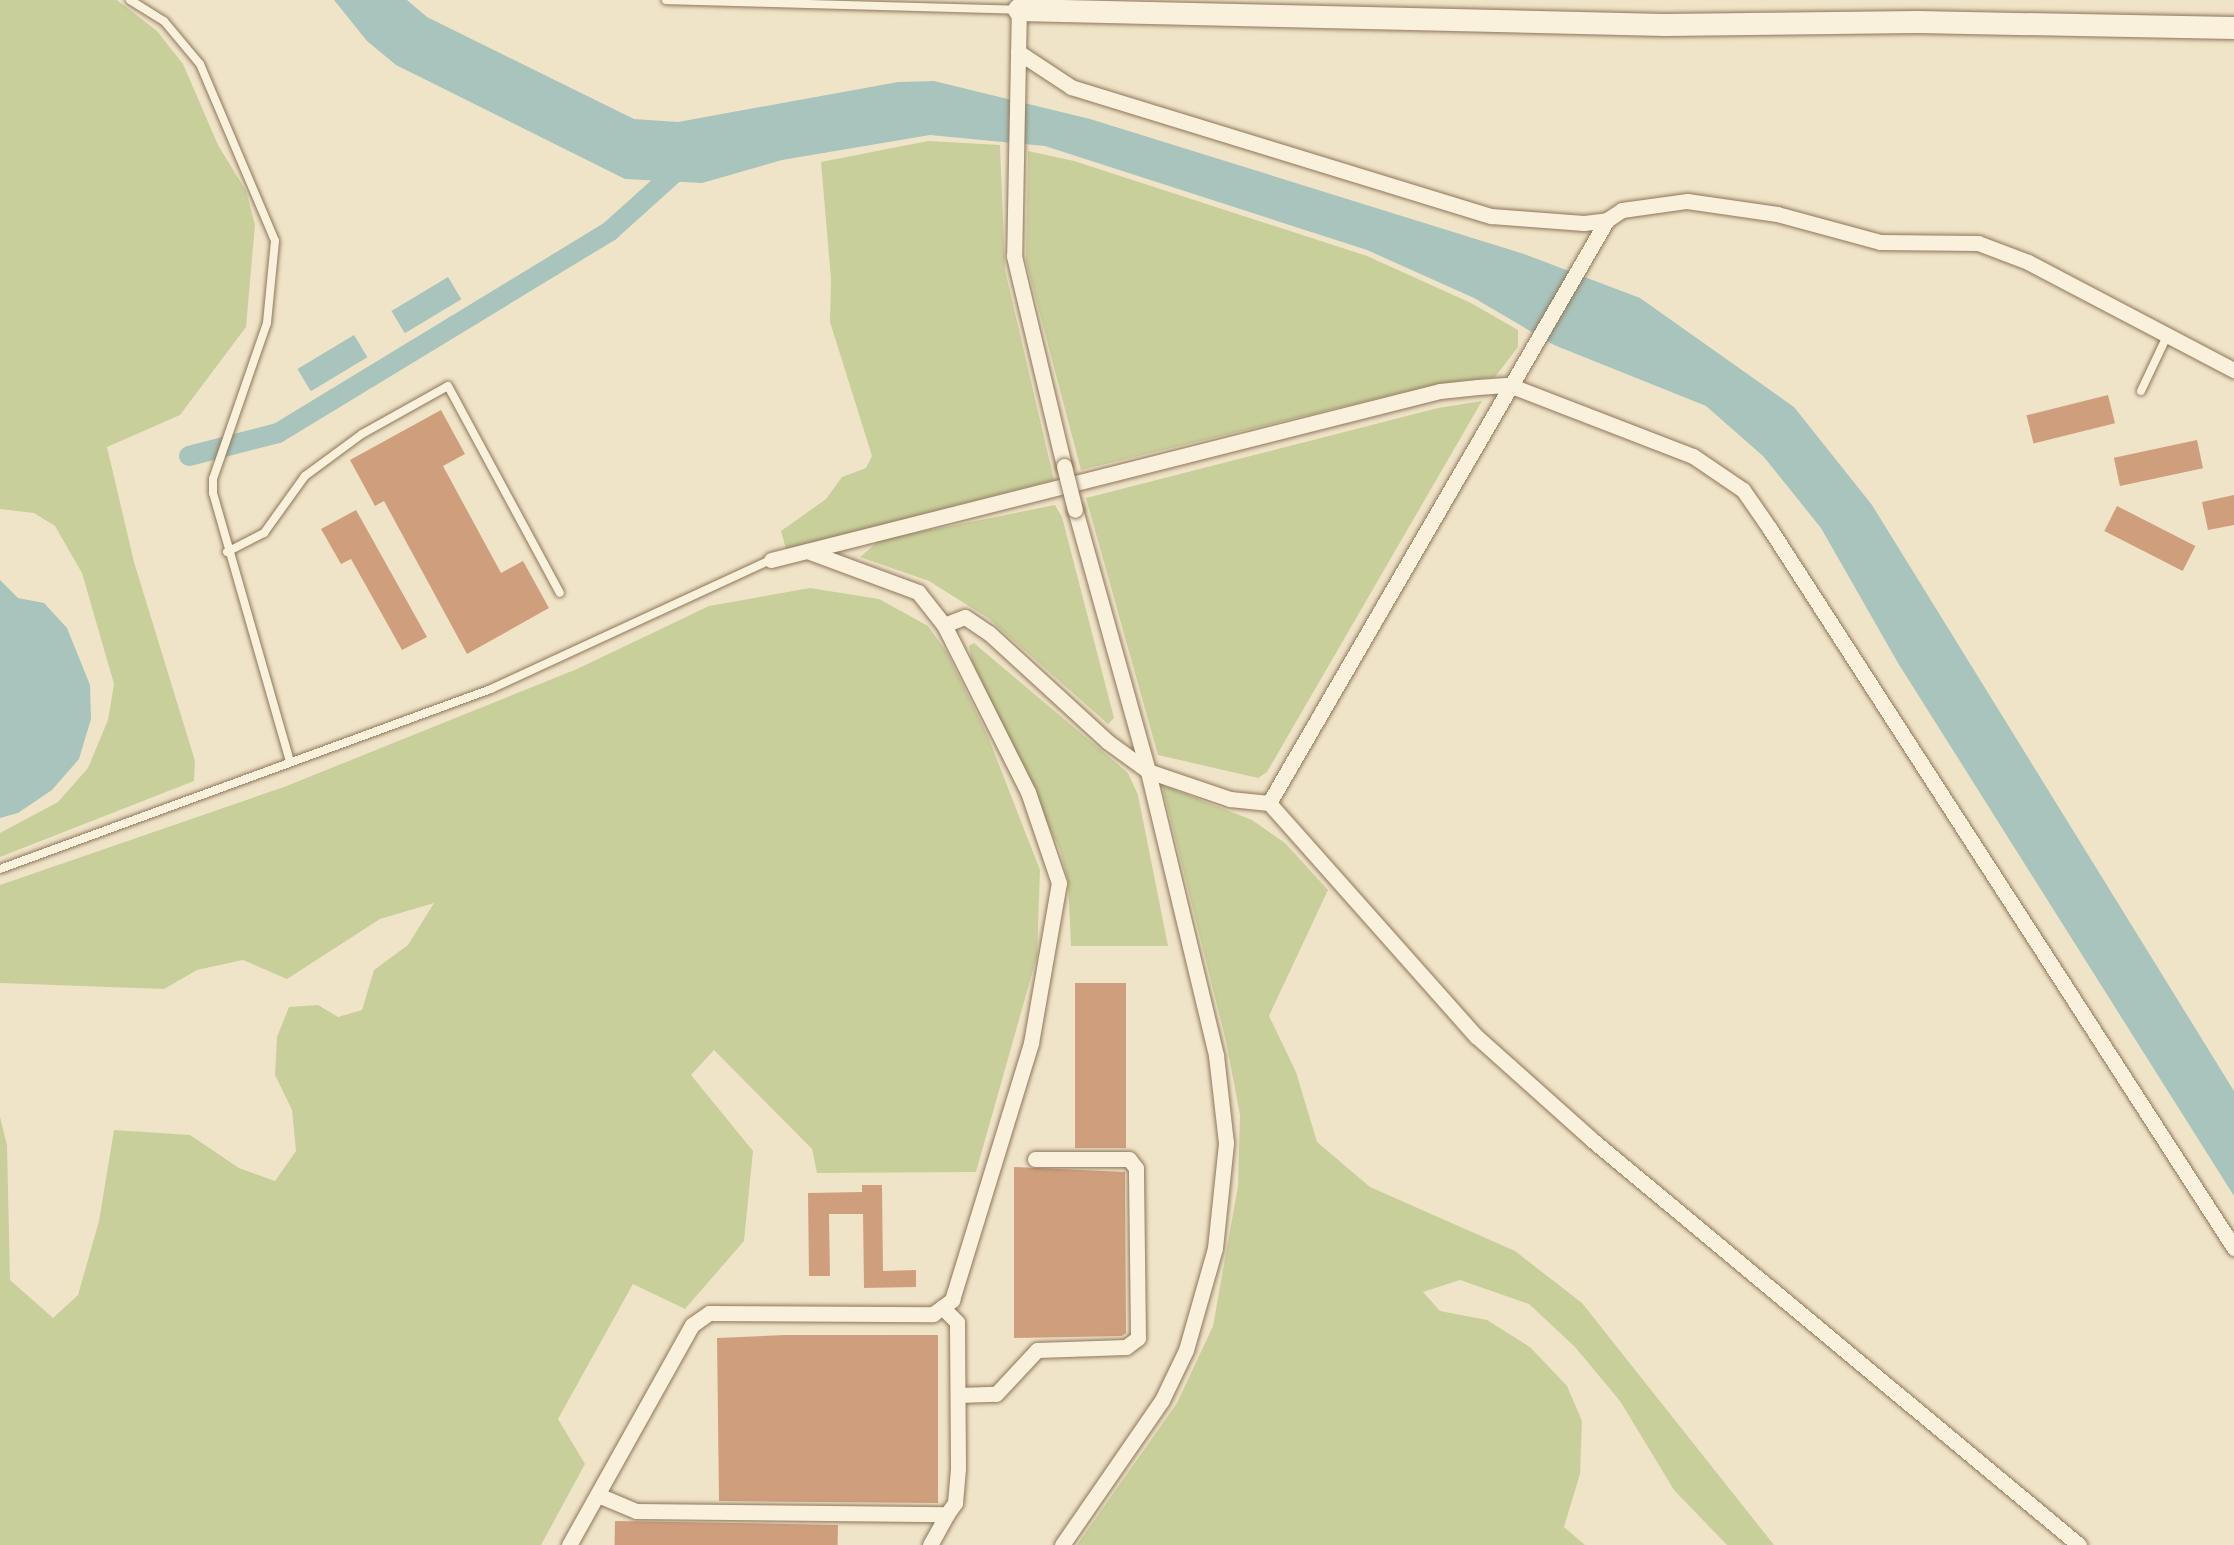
<!DOCTYPE html>
<html>
<head>
<meta charset="utf-8">
<style>
  body { margin:0 }
  #map { position:relative; width:2234px; height:1545px; overflow:hidden; background:#f0e4c8; font-family:"Times New Roman",serif }
  div>[style] { position:absolute }
  .green>* { inset:0; background:#c9cf9b }
  .water>* { inset:0; background:#a9c4bc; transform-origin:0 0 }
  .canal>* { height:20px; margin:-10px; padding:0 10px; transform-origin:10px; border-radius:10px; background:#a9c4bc }
  .building>* { inset:0; background:#cf9f7d; transform-origin:0 0 }
  .roads { filter:drop-shadow(0 0 2px #8d765c) drop-shadow(0 0 2px #8d765c) }
  .lane>* { height:8px; margin:-4px; padding:0 4px; transform-origin:4px; border-radius:4px; background:#faf1dc }
  .street>* { height:15px; margin:-7.5px; padding:0 7.5px; transform-origin:7.5px; border-radius:7.5px; background:#faf1dc }
  .secondary>* { height:22px; margin:-11px; padding:0 11px; transform-origin:11px; border-radius:11px; background:#faf1dc }
  .bridges { filter:drop-shadow(0 0 2px #8d765c) drop-shadow(0 0 2px #8d765c) }
  .street-bridge>* { height:15px; margin:-7.5px; padding:0 7.5px; transform-origin:7.5px; border-radius:7.5px; background:#faf1dc }
  span { translate:-50% -50%; white-space:nowrap; text-align:center; line-height:1.15; -webkit-text-stroke:9px #f7eed8; paint-order:stroke }
</style>
</head>
<body>
<div id="map">
  <div class="green">
    <div style="clip-path:polygon(0 0,117px 0,157px 31px,183px 64px,218px 145px,246px 191px,255px 225px,246px 327px,180px 415px,107px 447px,134px 562px,195px 761px,194px 781px,0 857px,0 833px,58px 802px,88px 768px,108px 720px,114px 684px,82px 573px,55px 526px,34px 513px,0 509px)"></div>
    <div style="clip-path:polygon(928px 141px,1000px 145px,1005px 270px,1054px 480px,786px 549px,781px 531px,826px 499px,842px 477px,866px 468px,872px 456px,830px 322px,831px 279px,821px 162px)"></div>
    <div style="clip-path:polygon(1028px 151px,1074px 161px,1367px 256px,1471px 303px,1518px 330px,1518px 347px,1495px 377px,1437px 384px,1081px 470px,1026px 261px)"></div>
    <div style="clip-path:polygon(1482px 401px,1267px 772px,1258px 778px,1158px 755px,1086px 498px,1438px 408px)"></div>
    <div style="clip-path:polygon(1055px 505px,1062px 517px,1114px 718px,1108px 724px,988px 618px,929px 581px,860px 557px,880px 540px)"></div>
    <div style="clip-path:polygon(810px 588px,879px 599px,928px 626px,946px 651px,987px 734px,1040px 870px,1037px 956px,976px 1172px,817px 1173px,812px 1149px,714px 1050px,691px 1075px,753px 1151px,744px 1241px,685px 1309px,633px 1284px,558px 1419px,585px 1464px,541px 1545px,0 1545px,0 1117px,7px 1145px,10px 1280px,53px 1318px,78px 1295px,99px 1221px,114px 1130px,190px 1135px,239px 1168px,275px 1181px,296px 1151px,292px 1110px,275px 1075px,277px 1037px,289px 1007px,318px 1005px,338px 1017px,362px 1010px,374px 970px,408px 945px,434px 903px,380px 919px,287px 979px,243px 960px,197px 970px,164px 989px,0 983px,0 885px,284px 787px,577px 669px,709px 606px)"></div>
    <div style="clip-path:polygon(974px 643px,1128px 773px,1138px 795px,1168px 946px,1071px 946px,1068px 880px,1060px 850px,972px 661px,969px 646px)"></div>
    <div style="clip-path:polygon(1162px 785px,1252px 820px,1285px 843px,1328px 890px,1269px 1016px,1296px 1072px,1317px 1142px,1370px 1187px,1515px 1251px,1582px 1303px,1774px 1545px,1727px 1545px,1674px 1490px,1620px 1401px,1575px 1347px,1529px 1304px,1460px 1280px,1423px 1292px,1440px 1311px,1487px 1320px,1530px 1347px,1567px 1386px,1582px 1421px,1580px 1474px,1564px 1527px,1585px 1545px,1077px 1545px,1177px 1403px,1213px 1326px,1238px 1186px,1240px 1115px,1226px 1041px)"></div>
  </div>
  <div class="water">
    <div style="clip-path:polygon(334px 0,407px 0,427px 17px,634px 119px,678px 122px,898px 82px,934px 81px,1090px 119px,1524px 254px,1640px 298px,1794px 407px,1872px 505px,2234px 1091px,2234px 1196px,1898px 663px,1821px 528px,1763px 456px,1706px 406px,1554px 345px,1474px 298px,1367px 250px,1045px 146px,930px 135px,782px 160px,702px 183px,625px 179px,396px 65px,367px 41px)"></div>
    <div style="left:448px;top:277px;width:26px;height:66px;rotate:59deg"></div>
    <div style="left:354px;top:335px;width:26px;height:66px;rotate:59deg"></div>
    <div style="clip-path:polygon(0 580px,18px 598px,44px 603px,67px 628px,90px 685px,91px 719px,79px 759px,52px 790px,18px 813px,0 818px)"></div>
  </div>
  <div class="canal">
    <div style="left:189px;top:456px;width:92px;rotate:-14.5deg"></div>
    <div style="left:278px;top:433px;width:389px;rotate:-31.3deg"></div>
    <div style="left:610px;top:231px;width:96px;rotate:-42deg"></div>
  </div>
  <div class="building">
    <div style="left:2108px;top:395px;width:29px;height:84px;rotate:76deg"></div>
    <div style="clip-path:polygon(441px 410px,465px 454px,443px 466px,501px 573px,523px 561px,549px 608px,467px 654px,384px 501px,375px 506px,350px 460px)"></div>
    <div style="left:2197px;top:440px;width:29px;height:85px;rotate:78deg"></div>
    <div style="clip-path:polygon(2234px 495px,2234px 525px,2208px 530px,2202px 502px)"></div>
    <div style="left:2117px;top:506px;width:88px;height:28px;rotate:27deg"></div>
    <div style="clip-path:polygon(356px 510px,427px 637px,402px 650px,351px 559px,341px 564px,321px 529px)"></div>
    <div style="left:1126px;top:983px;width:165px;height:51px;rotate:90deg"></div>
    <div style="clip-path:polygon(1014px 1167px,1125px 1172px,1126px 1333px,1122px 1336px,1014px 1338px)"></div>
    <div style="clip-path:polygon(862px 1185px,882px 1185px,883px 1271px,916px 1270px,916px 1287px,864px 1288px,863px 1214px,829px 1214px,830px 1276px,809px 1276px,808px 1193px,862px 1192px)"></div>
    <div style="clip-path:polygon(785px 1335px,938px 1335px,938px 1503px,719px 1501px,717px 1338px)"></div>
    <div style="left:615px;top:1521px;width:223px;height:24px;rotate:1deg"></div>
  </div>
  <div class="roads">
    <div class="lane">
      <div style="left:130px;top:0;width:40px;rotate:32deg"></div>
      <div style="left:164px;top:21px;width:56px;rotate:50.1deg"></div>
      <div style="left:200px;top:64px;width:192px;rotate:67deg"></div>
      <div style="left:275px;top:241px;width:82px;rotate:95.6deg"></div>
      <div style="left:267px;top:323px;width:165px;rotate:109.1deg"></div>
      <div style="left:213px;top:479px;width:14px;rotate:90deg"></div>
      <div style="left:213px;top:493px;width:279px;rotate:74deg"></div>
      <div style="left:666px;top:0;width:348px;rotate:1.6deg"></div>
      <div style="left:2141px;top:391px;width:61px;rotate:-64.7deg"></div>
      <div style="left:227px;top:552px;width:42px;rotate:-27.2deg"></div>
      <div style="left:264px;top:533px;width:70px;rotate:-54.3deg"></div>
      <div style="left:305px;top:476px;width:71px;rotate:-36.4deg"></div>
      <div style="left:362px;top:434px;width:98px;rotate:-29.2deg"></div>
      <div style="left:448px;top:386px;width:235px;rotate:61.6deg"></div>
      <div style="left:0;top:869px;width:523px;rotate:-20.13deg"></div>
      <div style="left:491px;top:689px;width:307px;rotate:-24.8deg"></div>
    </div>
    <div class="street">
      <div style="left:1019px;top:4px;width:252px;rotate:91.1deg"></div>
      <div style="left:1014px;top:256px;width:216px;rotate:76.6deg"></div>
      <div style="left:1018px;top:52px;width:64px;rotate:33.4deg"></div>
      <div style="left:1071px;top:87px;width:439px;rotate:17.1deg"></div>
      <div style="left:1491px;top:216px;width:93px;rotate:4.3deg"></div>
      <div style="left:1584px;top:223px;width:23px;rotate:-7deg"></div>
      <div style="left:1607px;top:220px;width:18px;rotate:-34deg"></div>
      <div style="left:1622px;top:210px;width:66px;rotate:-7.9deg"></div>
      <div style="left:1687px;top:201px;width:91px;rotate:8.2deg"></div>
      <div style="left:1777px;top:214px;width:107px;rotate:15.2deg"></div>
      <div style="left:1880px;top:242px;width:98px;rotate:0.6deg"></div>
      <div style="left:1978px;top:243px;width:53px;rotate:20.8deg"></div>
      <div style="left:2028px;top:262px;width:233px;rotate:27.7deg"></div>
      <div style="left:771px;top:560px;width:690px;rotate:-14.18deg"></div>
      <div style="left:1440px;top:391px;width:38px;rotate:-6deg"></div>
      <div style="left:1478px;top:387px;width:31px;rotate:-4deg"></div>
      <div style="left:1509px;top:385px;width:197px;rotate:21.1deg"></div>
      <div style="left:1693px;top:456px;width:60px;rotate:34.2deg"></div>
      <div style="left:1743px;top:490px;width:47px;rotate:55.3deg"></div>
      <div style="left:1770px;top:529px;width:856px;rotate:57.16deg"></div>
      <div style="left:944px;top:625px;width:22px;rotate:-21deg"></div>
      <div style="left:965px;top:617px;width:29px;rotate:34deg"></div>
      <div style="left:989px;top:633px;width:161px;rotate:42.5deg"></div>
      <div style="left:1108px;top:742px;width:49px;rotate:35.9deg"></div>
      <div style="left:1148px;top:771px;width:87px;rotate:18.9deg"></div>
      <div style="left:1230px;top:799px;width:39px;rotate:6deg"></div>
      <div style="left:1269px;top:803px;width:312px;rotate:48.4deg"></div>
      <div style="left:1476px;top:1036px;width:154px;rotate:41.8deg"></div>
      <div style="left:1591px;top:1139px;width:635px;rotate:39.76deg"></div>
      <div style="left:1269px;top:803px;width:674px;rotate:-59.9deg"></div>
      <div style="left:958px;top:1395px;width:38px;rotate:-2deg"></div>
      <div style="left:996px;top:1394px;width:60px;rotate:-47deg"></div>
      <div style="left:1037px;top:1350px;width:89px;rotate:-1.9deg"></div>
      <div style="left:1126px;top:1347px;width:15px;rotate:-37deg"></div>
      <div style="left:1138px;top:1338px;width:170px;rotate:-90.7deg"></div>
      <div style="left:1136px;top:1168px;width:11px;rotate:-128deg"></div>
      <div style="left:1129px;top:1159px;width:94px;rotate:180deg"></div>
      <div style="left:598px;top:1495px;width:41px;rotate:22.8deg"></div>
      <div style="left:636px;top:1511px;width:311px;rotate:0.6deg"></div>
      <div style="left:947px;top:1514px;width:14px;rotate:-54deg"></div>
      <div style="left:955px;top:1503px;width:35px;rotate:-85deg"></div>
      <div style="left:958px;top:1468px;width:146px;rotate:-90.4deg"></div>
      <div style="left:957px;top:1322px;width:21px;rotate:-135deg"></div>
      <div style="left:569px;top:1545px;width:252px;rotate:-60.8deg"></div>
      <div style="left:692px;top:1325px;width:21px;rotate:-35deg"></div>
      <div style="left:709px;top:1313px;width:224px;rotate:0.3deg"></div>
      <div style="left:933px;top:1314px;width:24px;rotate:-36deg"></div>
      <div style="left:952px;top:1300px;width:269px;rotate:-72.9deg"></div>
      <div style="left:1031px;top:1043px;width:162px;rotate:-80.1deg"></div>
      <div style="left:1059px;top:883px;width:96px;rotate:-108.8deg"></div>
      <div style="left:1028px;top:792px;width:187px;rotate:-116.7deg"></div>
      <div style="left:944px;top:625px;width:42px;rotate:-128.2deg"></div>
      <div style="left:918px;top:592px;width:118px;rotate:-159.7deg"></div>
      <div style="left:930px;top:1545px;width:35px;rotate:-61deg"></div>
      <div style="left:1062px;top:1545px;width:176px;rotate:-55.4deg"></div>
      <div style="left:1162px;top:1400px;width:55px;rotate:-64.4deg"></div>
      <div style="left:1186px;top:1350px;width:106px;rotate:-74.1deg"></div>
      <div style="left:1215px;top:1248px;width:106px;rotate:-84deg"></div>
      <div style="left:1226px;top:1143px;width:89px;rotate:-96.5deg"></div>
      <div style="left:1216px;top:1055px;width:292px;rotate:-103.5deg"></div>
      <div style="left:1148px;top:771px;width:271px;rotate:-105.6deg"></div>
    </div>
    <div class="secondary">
      <div style="left:1019px;top:10px;width:646px;rotate:1.33deg"></div>
      <div style="left:1665px;top:25px;width:253px;rotate:-0.7deg"></div>
      <div style="left:1918px;top:22px;width:316px;rotate:1.1deg"></div>
    </div>
  </div>
  <div class="bridges">
    <div class="street-bridge">
      <div style="left:1064px;top:466px;width:45px;rotate:76deg"></div>
    </div>
  </div>
</div>
</body>
</html>
